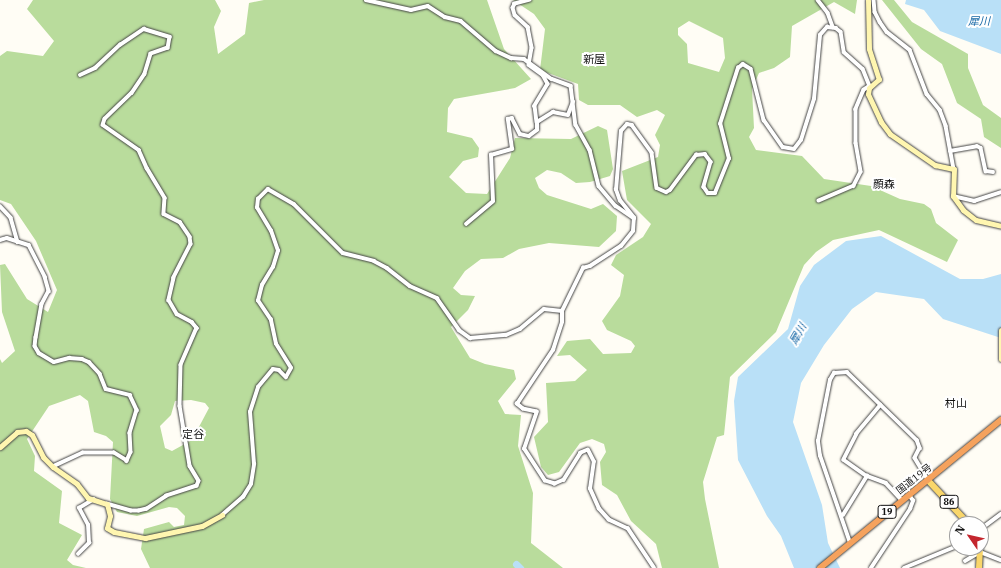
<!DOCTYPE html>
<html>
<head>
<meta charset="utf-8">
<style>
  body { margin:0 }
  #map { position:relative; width:1001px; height:568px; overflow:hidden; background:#fffdf5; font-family:"IBM Plex Serif","Noto Sans JP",serif }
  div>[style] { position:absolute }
  .forest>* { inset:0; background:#b9dc9c }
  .water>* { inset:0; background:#b9e0f7 }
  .river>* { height:7px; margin:-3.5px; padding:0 3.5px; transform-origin:3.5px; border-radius:3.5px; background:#b9e0f7 }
  .roads { filter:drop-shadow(0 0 1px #444) drop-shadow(0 0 1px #444) }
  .street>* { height:3.5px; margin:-1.75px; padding:0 1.75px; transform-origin:1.75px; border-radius:1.75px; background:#fff }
  .secondary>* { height:5px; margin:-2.5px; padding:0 2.5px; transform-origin:2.5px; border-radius:2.5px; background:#fff6b0 }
  .primary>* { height:5.5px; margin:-2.75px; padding:0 2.75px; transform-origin:2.75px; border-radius:2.75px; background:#f9d66b }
  .highway>* { height:6px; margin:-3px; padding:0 3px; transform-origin:3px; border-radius:3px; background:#f5a25d }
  span { translate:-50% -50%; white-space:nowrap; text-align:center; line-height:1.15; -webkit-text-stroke:4px #fff; paint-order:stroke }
  .shield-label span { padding:1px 3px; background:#fff; border:1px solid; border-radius:3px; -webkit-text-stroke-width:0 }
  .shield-label { font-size:9px; color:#111; font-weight:700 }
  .street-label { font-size:10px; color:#111 }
  .water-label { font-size:11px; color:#1768a6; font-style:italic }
  .neighbourhood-label { font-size:11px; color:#111 }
  .north { position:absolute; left:949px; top:516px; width:40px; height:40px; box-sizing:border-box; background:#fff; border:1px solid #a0a0a0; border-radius:50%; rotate:304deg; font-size:11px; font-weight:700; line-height:16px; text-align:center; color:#111 }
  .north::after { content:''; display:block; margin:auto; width:14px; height:18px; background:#c4262e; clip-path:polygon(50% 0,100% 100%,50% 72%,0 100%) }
</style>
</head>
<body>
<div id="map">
  <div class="forest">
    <div style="clip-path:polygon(evenodd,33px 0,215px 0,221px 11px,214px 27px,218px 54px,245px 34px,249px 3px,264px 0,487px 0,504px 49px,531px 79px,515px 88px,454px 99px,448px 108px,447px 132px,472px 138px,479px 148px,478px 157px,463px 161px,449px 177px,466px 193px,487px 194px,510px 158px,515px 138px,571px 139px,598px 126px,607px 130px,613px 169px,610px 176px,590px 182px,576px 183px,561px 173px,547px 170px,535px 178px,539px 188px,547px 195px,591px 209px,603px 204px,617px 216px,616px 231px,599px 247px,549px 243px,519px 249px,503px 258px,481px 259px,465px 271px,453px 288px,461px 295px,475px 296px,468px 310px,451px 327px,470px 358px,485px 364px,514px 370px,516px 379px,498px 401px,505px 414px,521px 415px,518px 446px,533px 493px,531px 543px,563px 568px,150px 568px,141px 549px,144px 529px,169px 522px,174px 527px,184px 525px,185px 516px,177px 508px,169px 507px,137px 516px,117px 512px,110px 499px,113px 442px,106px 436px,94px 432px,88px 401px,80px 395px,49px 406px,27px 439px,35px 456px,34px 471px,62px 491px,59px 523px,82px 535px,67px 560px,73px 565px,86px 568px,0 568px,0 359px,2px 363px,15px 351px,2px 312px,0 265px,5px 264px,27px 299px,48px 312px,57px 290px,36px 241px,11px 204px,0 200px,0 56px,7px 51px,43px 56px,54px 41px,27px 9px,33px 0,191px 400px,205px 403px,209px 408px,192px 440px,172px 451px,165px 448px,160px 426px,171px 415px,175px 401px,191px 400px)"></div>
    <div style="clip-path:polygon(evenodd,513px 0,857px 0,855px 14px,834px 2px,792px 26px,790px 57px,774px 68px,759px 73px,752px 89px,754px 128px,749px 137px,756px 150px,802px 156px,824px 179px,871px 186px,900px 199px,924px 204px,931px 209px,936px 223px,958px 240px,947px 262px,879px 230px,833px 240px,816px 252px,804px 265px,776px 332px,730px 377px,724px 435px,717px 437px,703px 482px,705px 499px,719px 568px,662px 568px,656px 544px,631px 521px,617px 495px,602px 485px,600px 462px,606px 452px,604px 444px,592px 439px,580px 443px,559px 472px,548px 475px,541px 467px,534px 437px,548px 422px,546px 383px,575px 381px,587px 370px,570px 355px,557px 356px,567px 341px,590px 339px,603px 354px,631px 353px,635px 346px,631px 341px,607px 330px,602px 321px,620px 296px,624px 275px,611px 265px,616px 255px,643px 237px,651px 224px,627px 200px,622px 171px,658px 157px,660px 145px,655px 135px,665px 115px,657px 110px,637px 117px,620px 105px,588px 105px,579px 100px,578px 84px,540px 70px,545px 29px,534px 14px,513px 0,689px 21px,723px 38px,725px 58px,719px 72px,688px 63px,687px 44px,678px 35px,678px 28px,689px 21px)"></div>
    <div style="clip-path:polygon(882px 0,894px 0,912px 22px,968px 54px,968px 68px,983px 105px,1001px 118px,1001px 148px,984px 137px,981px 119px,957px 103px,942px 64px,921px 49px)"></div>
  </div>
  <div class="water">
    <div style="clip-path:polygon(906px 0,1001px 0,1001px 54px,940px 31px,924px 10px,905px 4px)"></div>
    <div style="clip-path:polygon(881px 236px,960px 279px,983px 279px,1001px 274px,1001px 338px,943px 319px,924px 299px,876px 292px,852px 309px,824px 345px,801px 383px,793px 422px,822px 505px,828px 543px,840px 568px,794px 568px,781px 536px,767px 516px,738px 460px,734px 401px,738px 377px,788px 329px,800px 286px,814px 265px,846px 241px)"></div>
  </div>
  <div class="river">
    <div style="left:516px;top:564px;width:6px;rotate:45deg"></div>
  </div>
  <div class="roads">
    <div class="street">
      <div style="left:366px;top:0;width:46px;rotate:12.5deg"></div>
      <div style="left:411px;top:10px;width:17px;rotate:-13deg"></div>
      <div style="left:428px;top:6px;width:20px;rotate:33deg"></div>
      <div style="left:445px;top:17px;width:16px;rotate:14deg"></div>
      <div style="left:461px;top:21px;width:46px;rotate:40.6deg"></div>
      <div style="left:496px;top:51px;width:17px;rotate:25deg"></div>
      <div style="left:511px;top:58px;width:13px;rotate:4deg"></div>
      <div style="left:524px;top:59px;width:34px;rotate:36deg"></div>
      <div style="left:552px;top:79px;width:20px;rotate:20deg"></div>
      <div style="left:571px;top:86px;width:39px;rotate:83deg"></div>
      <div style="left:576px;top:125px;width:29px;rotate:61deg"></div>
      <div style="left:590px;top:150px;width:37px;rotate:76deg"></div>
      <div style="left:599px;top:186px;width:26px;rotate:50deg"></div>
      <div style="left:616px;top:206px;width:22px;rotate:34deg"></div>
      <div style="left:530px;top:0;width:16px;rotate:165deg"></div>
      <div style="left:515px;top:4px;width:4px;rotate:117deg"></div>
      <div style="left:513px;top:8px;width:7px;rotate:74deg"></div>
      <div style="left:515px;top:15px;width:18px;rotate:43deg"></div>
      <div style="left:528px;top:27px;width:21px;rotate:79deg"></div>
      <div style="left:532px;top:48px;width:17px;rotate:100deg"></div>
      <div style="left:529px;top:65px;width:17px;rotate:36deg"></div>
      <div style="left:543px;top:75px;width:10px;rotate:61deg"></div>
      <div style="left:548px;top:84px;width:26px;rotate:121deg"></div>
      <div style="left:535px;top:106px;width:16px;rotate:83deg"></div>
      <div style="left:818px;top:0;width:16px;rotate:52deg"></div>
      <div style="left:828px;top:13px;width:15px;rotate:70deg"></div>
      <div style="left:874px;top:0;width:12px;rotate:85deg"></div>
      <div style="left:875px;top:12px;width:11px;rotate:63deg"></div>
      <div style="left:880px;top:22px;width:12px;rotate:55deg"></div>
      <div style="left:887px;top:32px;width:29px;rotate:38deg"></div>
      <div style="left:910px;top:50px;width:47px;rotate:68.9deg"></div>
      <div style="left:927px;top:94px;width:21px;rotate:51deg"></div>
      <div style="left:940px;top:110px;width:17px;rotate:69deg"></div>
      <div style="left:946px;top:126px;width:44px;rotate:79.5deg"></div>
      <div style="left:80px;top:75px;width:17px;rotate:-25deg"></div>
      <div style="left:95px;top:68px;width:34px;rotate:-43deg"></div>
      <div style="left:120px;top:45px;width:29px;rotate:-34deg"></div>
      <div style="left:144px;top:29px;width:27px;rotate:17deg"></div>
      <div style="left:170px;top:37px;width:11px;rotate:100deg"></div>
      <div style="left:168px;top:48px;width:18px;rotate:161deg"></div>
      <div style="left:151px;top:54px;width:21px;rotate:107deg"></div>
      <div style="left:145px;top:74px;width:23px;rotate:124deg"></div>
      <div style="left:132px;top:93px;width:37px;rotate:136deg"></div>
      <div style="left:105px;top:119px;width:6px;rotate:108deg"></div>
      <div style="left:103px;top:125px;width:44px;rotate:34.8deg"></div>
      <div style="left:139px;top:150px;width:20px;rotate:66deg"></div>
      <div style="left:147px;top:168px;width:35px;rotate:59deg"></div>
      <div style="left:165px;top:198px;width:16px;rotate:94deg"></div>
      <div style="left:164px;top:214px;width:18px;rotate:27deg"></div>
      <div style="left:180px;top:222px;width:18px;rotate:56deg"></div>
      <div style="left:190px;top:237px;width:7px;rotate:82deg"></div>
      <div style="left:191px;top:244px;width:38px;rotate:117deg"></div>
      <div style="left:174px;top:278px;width:23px;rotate:103deg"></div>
      <div style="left:169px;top:300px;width:16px;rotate:60deg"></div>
      <div style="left:177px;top:314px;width:17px;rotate:28deg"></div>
      <div style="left:192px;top:322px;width:8px;rotate:50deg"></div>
      <div style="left:197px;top:328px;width:40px;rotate:113.4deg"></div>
      <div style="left:181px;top:365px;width:41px;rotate:91.4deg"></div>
      <div style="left:180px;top:406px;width:61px;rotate:80.5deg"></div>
      <div style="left:190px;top:466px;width:17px;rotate:59deg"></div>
      <div style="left:199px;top:481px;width:5px;rotate:112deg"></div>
      <div style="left:197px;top:486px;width:32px;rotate:162deg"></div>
      <div style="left:167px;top:496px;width:24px;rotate:147deg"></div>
      <div style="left:147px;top:509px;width:8px;rotate:166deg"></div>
      <div style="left:139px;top:511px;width:8px;rotate:180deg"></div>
      <div style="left:131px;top:511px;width:25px;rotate:-164deg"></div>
      <div style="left:950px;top:151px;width:27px;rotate:-10deg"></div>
      <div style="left:977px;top:146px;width:4px;rotate:27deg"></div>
      <div style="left:981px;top:148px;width:24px;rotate:78deg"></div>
      <div style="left:986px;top:171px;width:7px;rotate:8deg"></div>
      <div style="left:953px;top:196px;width:22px;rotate:13deg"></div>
      <div style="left:974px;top:201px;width:28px;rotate:-18deg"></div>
      <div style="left:0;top:206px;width:16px;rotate:47deg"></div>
      <div style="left:11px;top:218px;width:25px;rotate:74deg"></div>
      <div style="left:466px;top:224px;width:35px;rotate:-40deg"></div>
      <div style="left:493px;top:201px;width:46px;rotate:-92.5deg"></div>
      <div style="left:491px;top:155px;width:22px;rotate:-16deg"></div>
      <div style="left:512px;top:149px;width:30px;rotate:-98deg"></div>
      <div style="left:508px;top:119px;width:4px;rotate:-14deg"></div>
      <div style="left:512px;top:118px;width:18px;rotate:63deg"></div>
      <div style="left:520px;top:134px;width:9px;rotate:13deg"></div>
      <div style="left:529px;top:136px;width:10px;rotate:-37deg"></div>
      <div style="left:537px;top:130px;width:8px;rotate:-90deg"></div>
      <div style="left:537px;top:122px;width:19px;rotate:-32deg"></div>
      <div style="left:553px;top:112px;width:15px;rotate:11deg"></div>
      <div style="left:568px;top:115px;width:14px;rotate:-69deg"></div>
      <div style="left:0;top:240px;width:7px;rotate:-16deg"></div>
      <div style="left:7px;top:238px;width:23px;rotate:18deg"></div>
      <div style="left:29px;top:245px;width:36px;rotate:63deg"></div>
      <div style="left:45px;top:277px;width:15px;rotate:74deg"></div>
      <div style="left:49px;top:291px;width:15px;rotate:118deg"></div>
      <div style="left:42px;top:304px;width:34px;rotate:100deg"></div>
      <div style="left:36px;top:337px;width:9px;rotate:96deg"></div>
      <div style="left:35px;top:346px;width:8px;rotate:60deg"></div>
      <div style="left:39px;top:353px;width:17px;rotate:31deg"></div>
      <div style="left:54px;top:362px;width:16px;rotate:-15deg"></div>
      <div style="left:69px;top:358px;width:13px;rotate:4deg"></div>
      <div style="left:82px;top:359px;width:8px;rotate:23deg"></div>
      <div style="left:89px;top:362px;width:16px;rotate:47deg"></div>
      <div style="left:100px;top:374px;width:16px;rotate:68deg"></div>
      <div style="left:106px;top:389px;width:25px;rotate:14deg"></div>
      <div style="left:130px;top:395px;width:17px;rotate:65deg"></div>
      <div style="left:137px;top:410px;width:24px;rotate:107deg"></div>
      <div style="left:130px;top:433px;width:19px;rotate:87deg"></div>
      <div style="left:131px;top:452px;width:10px;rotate:114deg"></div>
      <div style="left:127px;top:461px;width:15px;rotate:-148deg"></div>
      <div style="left:114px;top:453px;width:31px;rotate:180deg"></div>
      <div style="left:83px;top:453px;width:33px;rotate:155deg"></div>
      <div style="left:881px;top:405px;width:38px;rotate:130deg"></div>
      <div style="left:857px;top:434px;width:29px;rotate:117deg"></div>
      <div style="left:844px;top:460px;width:28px;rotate:35deg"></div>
      <div style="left:867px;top:476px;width:20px;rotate:20deg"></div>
      <div style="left:886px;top:483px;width:23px;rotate:47deg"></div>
      <div style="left:222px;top:515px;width:28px;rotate:-41deg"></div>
      <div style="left:243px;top:497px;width:15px;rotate:-58deg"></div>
      <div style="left:251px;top:484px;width:20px;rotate:-81deg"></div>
      <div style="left:254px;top:464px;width:52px;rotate:-94.4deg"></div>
      <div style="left:250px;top:412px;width:26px;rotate:-72deg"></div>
      <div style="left:258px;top:387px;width:23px;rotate:-50deg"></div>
      <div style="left:273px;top:369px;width:6px;rotate:9deg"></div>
      <div style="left:279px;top:370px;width:10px;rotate:45deg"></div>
      <div style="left:286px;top:377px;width:10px;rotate:-61deg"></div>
      <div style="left:291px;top:368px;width:28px;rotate:-122deg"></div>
      <div style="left:276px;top:344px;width:25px;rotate:-102deg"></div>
      <div style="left:271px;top:320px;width:23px;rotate:-124deg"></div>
      <div style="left:258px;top:301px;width:16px;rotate:-76deg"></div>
      <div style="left:262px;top:285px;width:21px;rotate:-59deg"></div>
      <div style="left:273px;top:267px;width:17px;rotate:-73deg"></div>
      <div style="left:278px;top:251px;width:21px;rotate:-109deg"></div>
      <div style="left:271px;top:231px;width:27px;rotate:-121deg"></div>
      <div style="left:257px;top:208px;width:9px;rotate:-84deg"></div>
      <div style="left:258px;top:199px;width:14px;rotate:-45deg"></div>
      <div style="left:268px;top:189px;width:30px;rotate:30deg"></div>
      <div style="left:294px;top:204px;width:69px;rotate:45deg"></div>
      <div style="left:343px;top:253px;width:32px;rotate:14deg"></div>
      <div style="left:374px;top:261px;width:15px;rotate:28deg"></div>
      <div style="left:387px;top:268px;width:29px;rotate:38deg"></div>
      <div style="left:410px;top:286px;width:30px;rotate:24deg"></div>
      <div style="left:437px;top:298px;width:39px;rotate:55deg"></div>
      <div style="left:459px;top:330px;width:14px;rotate:36deg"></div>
      <div style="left:470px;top:338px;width:36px;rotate:-5deg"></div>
      <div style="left:506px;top:335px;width:15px;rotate:-23deg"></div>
      <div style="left:520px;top:329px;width:31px;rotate:-40deg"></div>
      <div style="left:544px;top:309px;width:18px;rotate:6deg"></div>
      <div style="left:843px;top:515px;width:46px;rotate:-58.4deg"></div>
      <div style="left:981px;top:529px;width:25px;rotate:-37deg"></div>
      <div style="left:850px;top:543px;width:92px;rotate:-109deg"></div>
      <div style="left:820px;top:456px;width:15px;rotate:-98deg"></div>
      <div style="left:818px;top:441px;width:62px;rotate:-78.9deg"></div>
      <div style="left:830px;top:380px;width:8px;rotate:-60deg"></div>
      <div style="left:834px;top:373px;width:13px;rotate:-4deg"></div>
      <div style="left:847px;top:372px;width:98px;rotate:44.2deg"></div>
      <div style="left:917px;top:440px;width:9px;rotate:69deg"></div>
      <div style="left:920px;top:448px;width:11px;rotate:117deg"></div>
      <div style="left:915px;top:458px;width:26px;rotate:59deg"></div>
      <div style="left:78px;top:554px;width:16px;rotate:-45deg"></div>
      <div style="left:89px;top:543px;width:18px;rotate:-93deg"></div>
      <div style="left:88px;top:525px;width:19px;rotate:-118deg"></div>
      <div style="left:79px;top:508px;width:17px;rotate:-31deg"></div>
      <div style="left:965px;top:561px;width:17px;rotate:-31deg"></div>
      <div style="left:980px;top:552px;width:22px;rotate:21deg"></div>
      <div style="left:654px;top:568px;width:47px;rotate:-123.7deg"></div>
      <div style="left:628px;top:529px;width:21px;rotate:-155deg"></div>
      <div style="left:609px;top:520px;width:15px;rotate:-132deg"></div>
      <div style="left:599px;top:509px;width:22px;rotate:-114deg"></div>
      <div style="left:590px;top:489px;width:27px;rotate:-82deg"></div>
      <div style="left:594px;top:462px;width:13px;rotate:-117deg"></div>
      <div style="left:588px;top:450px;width:8px;rotate:157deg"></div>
      <div style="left:581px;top:453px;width:32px;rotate:122deg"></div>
      <div style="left:564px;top:480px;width:10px;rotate:156deg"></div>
      <div style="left:555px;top:484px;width:10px;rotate:-163deg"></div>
      <div style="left:545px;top:481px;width:38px;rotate:-123deg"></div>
      <div style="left:524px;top:449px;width:39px;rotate:-71deg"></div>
      <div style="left:537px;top:412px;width:14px;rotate:-168deg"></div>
      <div style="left:523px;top:409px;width:8px;rotate:-140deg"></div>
      <div style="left:517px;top:404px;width:65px;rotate:-56.3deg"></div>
      <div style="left:553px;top:350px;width:29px;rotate:-72deg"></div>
      <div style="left:562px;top:322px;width:11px;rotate:-90deg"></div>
      <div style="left:562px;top:311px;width:48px;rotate:-64deg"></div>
      <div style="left:583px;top:268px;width:7px;rotate:-16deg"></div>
      <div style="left:590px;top:266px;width:37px;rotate:-33deg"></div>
      <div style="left:621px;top:246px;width:19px;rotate:-51deg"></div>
      <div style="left:633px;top:231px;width:13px;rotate:-86deg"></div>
      <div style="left:634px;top:218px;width:22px;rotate:-129deg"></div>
      <div style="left:620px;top:201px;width:12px;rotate:-110deg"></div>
      <div style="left:616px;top:190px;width:59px;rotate:-85.2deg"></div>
      <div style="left:621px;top:131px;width:9px;rotate:-49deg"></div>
      <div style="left:627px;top:124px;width:5px;rotate:11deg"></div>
      <div style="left:632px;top:125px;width:34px;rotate:54deg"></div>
      <div style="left:652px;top:153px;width:35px;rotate:82deg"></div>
      <div style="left:657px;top:188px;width:10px;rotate:24deg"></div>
      <div style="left:666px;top:192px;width:4px;rotate:-27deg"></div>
      <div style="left:670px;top:190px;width:44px;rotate:-53.4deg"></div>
      <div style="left:696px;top:155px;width:9px;rotate:-6deg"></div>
      <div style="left:705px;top:154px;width:10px;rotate:53deg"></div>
      <div style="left:711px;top:162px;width:26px;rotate:106deg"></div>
      <div style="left:704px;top:187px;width:7px;rotate:56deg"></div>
      <div style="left:708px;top:193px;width:7px"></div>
      <div style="left:715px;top:193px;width:37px;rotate:-68deg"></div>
      <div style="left:729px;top:159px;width:36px;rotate:-104deg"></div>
      <div style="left:720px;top:124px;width:59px;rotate:-72.2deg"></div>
      <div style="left:738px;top:68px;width:6px;rotate:-39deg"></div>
      <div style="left:743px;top:64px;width:9px;rotate:32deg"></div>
      <div style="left:751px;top:69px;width:53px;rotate:75.7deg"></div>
      <div style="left:764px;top:120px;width:33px;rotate:55deg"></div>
      <div style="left:783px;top:147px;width:11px;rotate:10deg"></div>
      <div style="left:794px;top:149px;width:11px;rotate:-52deg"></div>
      <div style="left:801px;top:140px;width:43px;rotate:-72.4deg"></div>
      <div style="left:814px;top:99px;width:64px;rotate:-84.6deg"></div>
      <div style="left:820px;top:35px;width:11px;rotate:-49deg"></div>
      <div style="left:827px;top:27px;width:9px;rotate:6deg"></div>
      <div style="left:836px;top:28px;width:6px;rotate:39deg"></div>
      <div style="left:841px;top:32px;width:20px;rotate:81deg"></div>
      <div style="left:844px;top:52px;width:25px;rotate:42deg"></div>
      <div style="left:863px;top:69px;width:18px;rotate:68deg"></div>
      <div style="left:870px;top:86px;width:7px;rotate:146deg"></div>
      <div style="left:864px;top:90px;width:21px;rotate:113deg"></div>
      <div style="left:856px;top:109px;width:34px;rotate:90deg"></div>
      <div style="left:856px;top:143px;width:29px;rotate:80deg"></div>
      <div style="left:861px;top:172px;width:16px;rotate:117deg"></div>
      <div style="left:854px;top:186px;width:38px;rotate:157deg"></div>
      <div style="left:871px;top:568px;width:71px;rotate:-56.5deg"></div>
      <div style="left:910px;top:509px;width:9px;rotate:-69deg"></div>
      <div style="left:913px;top:501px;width:7px;rotate:-124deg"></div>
      <div style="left:904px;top:568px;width:57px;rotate:-22.5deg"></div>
    </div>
    <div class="secondary">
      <div style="left:868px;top:0;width:49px;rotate:88.8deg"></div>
      <div style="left:869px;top:49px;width:32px;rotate:72deg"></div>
      <div style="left:879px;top:79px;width:13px;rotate:138deg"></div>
      <div style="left:869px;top:88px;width:6px;rotate:99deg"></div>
      <div style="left:868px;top:94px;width:31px;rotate:65deg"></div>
      <div style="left:881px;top:122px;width:15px;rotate:53deg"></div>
      <div style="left:890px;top:134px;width:55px;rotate:34.6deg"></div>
      <div style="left:935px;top:165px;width:19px;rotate:12deg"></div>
      <div style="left:954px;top:169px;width:27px;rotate:92deg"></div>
      <div style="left:953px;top:196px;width:17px;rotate:54deg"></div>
      <div style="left:963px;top:210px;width:16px;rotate:38deg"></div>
      <div style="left:976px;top:220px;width:26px;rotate:13deg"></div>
      <div style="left:1001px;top:330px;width:29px;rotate:90deg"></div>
      <div style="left:0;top:447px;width:23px;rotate:-41deg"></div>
      <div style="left:17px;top:432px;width:9px;rotate:-6deg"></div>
      <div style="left:26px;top:431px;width:7px;rotate:34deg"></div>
      <div style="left:32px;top:435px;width:25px;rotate:63deg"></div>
      <div style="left:43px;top:457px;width:14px;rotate:45deg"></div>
      <div style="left:53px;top:467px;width:29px;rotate:35deg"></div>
      <div style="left:77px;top:484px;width:18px;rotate:52deg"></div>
      <div style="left:88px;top:498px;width:20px;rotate:18deg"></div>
      <div style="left:107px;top:504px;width:12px;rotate:76deg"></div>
      <div style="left:110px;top:516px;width:12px;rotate:104deg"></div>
      <div style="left:107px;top:528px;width:8px;rotate:30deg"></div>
      <div style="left:114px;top:532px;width:32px;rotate:11deg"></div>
      <div style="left:145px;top:538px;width:58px;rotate:-11.9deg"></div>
      <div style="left:202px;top:526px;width:23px;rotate:-29deg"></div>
    </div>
    <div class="primary">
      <div style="left:928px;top:480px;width:60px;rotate:47deg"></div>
      <div style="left:979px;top:568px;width:20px;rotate:-87deg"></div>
    </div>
    <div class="highway">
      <div style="left:820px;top:568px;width:234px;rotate:-39.3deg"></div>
    </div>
  </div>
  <div class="shield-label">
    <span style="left:949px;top:502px">86</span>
    <span style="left:887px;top:512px">19</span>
  </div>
  <div class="street-label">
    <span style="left:914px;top:479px;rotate:-38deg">国道19号</span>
  </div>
  <div class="water-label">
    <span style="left:979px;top:21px">犀川</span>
    <span style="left:798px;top:334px;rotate:-60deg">犀川</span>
  </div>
  <div class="neighbourhood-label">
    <span style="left:594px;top:59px">新屋</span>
    <span style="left:884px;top:184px">顔森</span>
    <span style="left:956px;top:403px">村山</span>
    <span style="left:193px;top:434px">定谷</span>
  </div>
  <div class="north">N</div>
</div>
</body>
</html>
